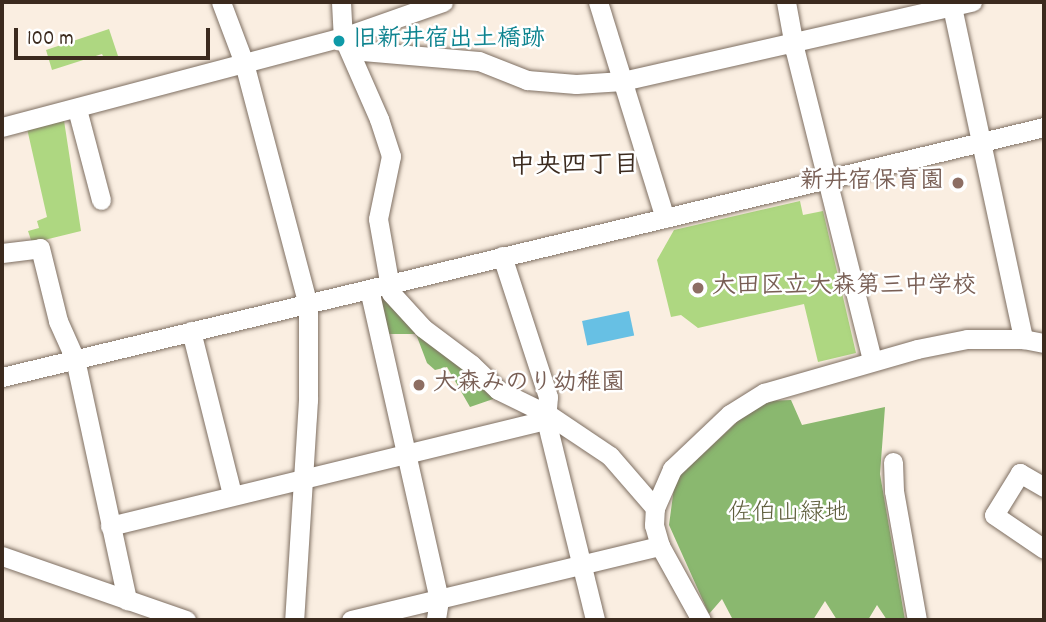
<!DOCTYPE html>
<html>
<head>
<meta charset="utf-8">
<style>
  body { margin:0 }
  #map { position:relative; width:1046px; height:622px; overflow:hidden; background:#faeee1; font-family:Dekko,"Klee One",sans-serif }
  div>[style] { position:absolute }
  .green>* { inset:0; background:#aed781 }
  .forest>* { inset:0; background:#8ab86f }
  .water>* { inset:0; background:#67c0e4; transform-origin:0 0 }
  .roads { filter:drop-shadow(0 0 2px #7e6f62) drop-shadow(0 0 2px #7e6f62) }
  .minor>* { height:19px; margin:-9.5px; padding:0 9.5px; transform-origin:9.5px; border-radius:9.5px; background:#fff }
  .dots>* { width:19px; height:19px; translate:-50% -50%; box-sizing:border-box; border:4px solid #fff; border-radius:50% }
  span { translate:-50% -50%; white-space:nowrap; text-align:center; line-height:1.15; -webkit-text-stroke:5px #fff; paint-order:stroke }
  .culture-label { font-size:24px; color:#0d838f; font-weight:700 }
  .left { translate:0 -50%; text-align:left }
  .education-label { font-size:24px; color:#785e54; font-weight:700 }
  .right { translate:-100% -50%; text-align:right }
  .park-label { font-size:24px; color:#5e5e3c }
  .neighbourhood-label { font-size:26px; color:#3b2a1e; font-weight:700 }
  .frame { position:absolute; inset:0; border:4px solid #3b2a1e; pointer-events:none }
  .scale { position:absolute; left:14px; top:28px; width:196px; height:32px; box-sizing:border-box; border:4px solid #3b2a1e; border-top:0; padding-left:9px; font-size:21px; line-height:24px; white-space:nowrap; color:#3b2a1e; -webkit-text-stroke:5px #fff; paint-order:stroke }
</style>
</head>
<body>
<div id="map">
  <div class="green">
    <div style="clip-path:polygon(109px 29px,118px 56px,105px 60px,102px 54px,52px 70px,46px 50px)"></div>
    <div style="clip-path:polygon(63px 114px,81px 231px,32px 243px,28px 231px,39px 228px,37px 221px,47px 217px,26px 124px)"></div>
    <div style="clip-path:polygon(800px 201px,803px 215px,823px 211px,856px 353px,818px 362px,804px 304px,698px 328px,681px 315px,671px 317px,657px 260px,674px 230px)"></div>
  </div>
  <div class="forest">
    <div style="clip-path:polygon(383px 291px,499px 397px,470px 407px,447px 367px,435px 370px,427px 363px,416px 334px,384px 334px,373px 293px)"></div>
    <div style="clip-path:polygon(791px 400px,802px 425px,885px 407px,880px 474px,905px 620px,887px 620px,877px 605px,868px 620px,837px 620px,825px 601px,813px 620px,733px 620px,722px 599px,709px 614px,669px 525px,675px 480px,750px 410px,765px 401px)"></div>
  </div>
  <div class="water">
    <div style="left:629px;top:311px;width:25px;height:48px;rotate:78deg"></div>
  </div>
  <div class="roads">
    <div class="minor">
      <div style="left:221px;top:2px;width:65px;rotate:69.3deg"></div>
      <div style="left:244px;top:63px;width:250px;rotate:75.2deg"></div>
      <div style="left:308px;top:305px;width:95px;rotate:90deg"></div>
      <div style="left:308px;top:400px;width:220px;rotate:93.6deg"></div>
      <div style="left:341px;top:2px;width:35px;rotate:87deg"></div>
      <div style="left:343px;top:37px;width:90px;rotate:66.3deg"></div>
      <div style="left:379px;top:119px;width:39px;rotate:72deg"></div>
      <div style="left:391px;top:156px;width:64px;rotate:101.7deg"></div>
      <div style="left:378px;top:219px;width:75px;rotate:80deg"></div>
      <div style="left:391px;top:293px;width:47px;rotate:47.6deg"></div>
      <div style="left:423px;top:328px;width:60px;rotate:36.9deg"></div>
      <div style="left:471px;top:364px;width:37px;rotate:44deg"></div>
      <div style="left:498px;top:390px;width:57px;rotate:26.1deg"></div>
      <div style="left:549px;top:415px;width:73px;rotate:33.9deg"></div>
      <div style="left:610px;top:456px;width:69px;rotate:49.1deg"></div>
      <div style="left:598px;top:2px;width:226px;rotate:72.8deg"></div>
      <div style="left:786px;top:2px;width:50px;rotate:79.6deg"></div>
      <div style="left:795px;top:51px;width:318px;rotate:76deg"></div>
      <div style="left:951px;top:2px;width:345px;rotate:77.9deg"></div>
      <div style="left:351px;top:50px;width:128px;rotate:4.9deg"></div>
      <div style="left:479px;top:61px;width:52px;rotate:21.6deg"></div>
      <div style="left:527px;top:80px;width:49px;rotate:4.7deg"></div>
      <div style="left:576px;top:84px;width:47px;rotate:-3.7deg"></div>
      <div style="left:623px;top:81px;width:358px;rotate:-12.8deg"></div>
      <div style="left:77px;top:109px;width:94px;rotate:75.2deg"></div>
      <div style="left:2px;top:127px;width:353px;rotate:-14.8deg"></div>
      <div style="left:343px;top:37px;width:106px;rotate:-19.3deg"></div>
      <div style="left:2px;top:253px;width:38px;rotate:-7deg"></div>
      <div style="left:40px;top:248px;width:75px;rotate:76.1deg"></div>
      <div style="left:58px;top:321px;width:42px;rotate:65.9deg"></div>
      <div style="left:75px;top:359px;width:247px;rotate:77.8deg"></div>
      <div style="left:502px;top:256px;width:148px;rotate:71.9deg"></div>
      <div style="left:548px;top:397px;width:23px;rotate:95deg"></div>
      <div style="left:546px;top:420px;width:206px;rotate:76.2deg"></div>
      <div style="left:369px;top:289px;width:319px;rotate:77.3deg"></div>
      <div style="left:439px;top:600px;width:20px;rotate:99deg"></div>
      <div style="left:191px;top:331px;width:168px;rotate:75.9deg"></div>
      <div style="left:2px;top:377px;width:1072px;rotate:-13.49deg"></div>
      <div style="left:893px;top:462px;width:29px;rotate:88deg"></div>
      <div style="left:894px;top:491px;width:131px;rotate:79.9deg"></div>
      <div style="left:1044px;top:487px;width:28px;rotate:-150deg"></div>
      <div style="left:1020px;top:473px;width:49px;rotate:121.8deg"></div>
      <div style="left:994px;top:515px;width:60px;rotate:34.2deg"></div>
      <div style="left:110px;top:526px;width:449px;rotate:-13.7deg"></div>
      <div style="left:2px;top:556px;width:195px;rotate:19.2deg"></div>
      <div style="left:351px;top:620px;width:318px;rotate:-13.5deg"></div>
      <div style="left:701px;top:620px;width:85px;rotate:-119deg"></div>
      <div style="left:660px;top:546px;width:22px;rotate:-106deg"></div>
      <div style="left:654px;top:525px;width:17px;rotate:-87deg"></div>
      <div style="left:655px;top:508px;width:43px;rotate:-66.4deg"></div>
      <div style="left:672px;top:469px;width:80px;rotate:-43.5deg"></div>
      <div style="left:730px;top:414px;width:40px;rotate:-32deg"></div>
      <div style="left:764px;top:393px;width:159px;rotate:-16deg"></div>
      <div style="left:917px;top:349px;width:51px;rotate:-11.3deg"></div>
      <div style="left:967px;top:339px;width:56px"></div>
      <div style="left:1023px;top:339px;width:21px;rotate:11deg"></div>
    </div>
  </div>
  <div class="dots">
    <div style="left:339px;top:41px;background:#0f9aa8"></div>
    <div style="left:958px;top:183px;background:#8d6e63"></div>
    <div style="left:698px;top:288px;background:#8d6e63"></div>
    <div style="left:419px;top:385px;background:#8d6e63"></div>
  </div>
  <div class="culture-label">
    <span class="left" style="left:353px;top:41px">旧新井宿出土橋跡</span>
  </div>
  <div class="education-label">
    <span class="right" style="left:944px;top:183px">新井宿保育園</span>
    <span class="left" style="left:712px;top:288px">大田区立大森第三中学校</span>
    <span class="left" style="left:433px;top:385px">大森みのり幼稚園</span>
  </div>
  <div class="park-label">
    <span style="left:788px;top:515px">佐伯山緑地</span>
  </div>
  <div class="neighbourhood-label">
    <span style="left:574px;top:167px">中央四丁目</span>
  </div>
  <div class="frame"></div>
  <div class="scale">100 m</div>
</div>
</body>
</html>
